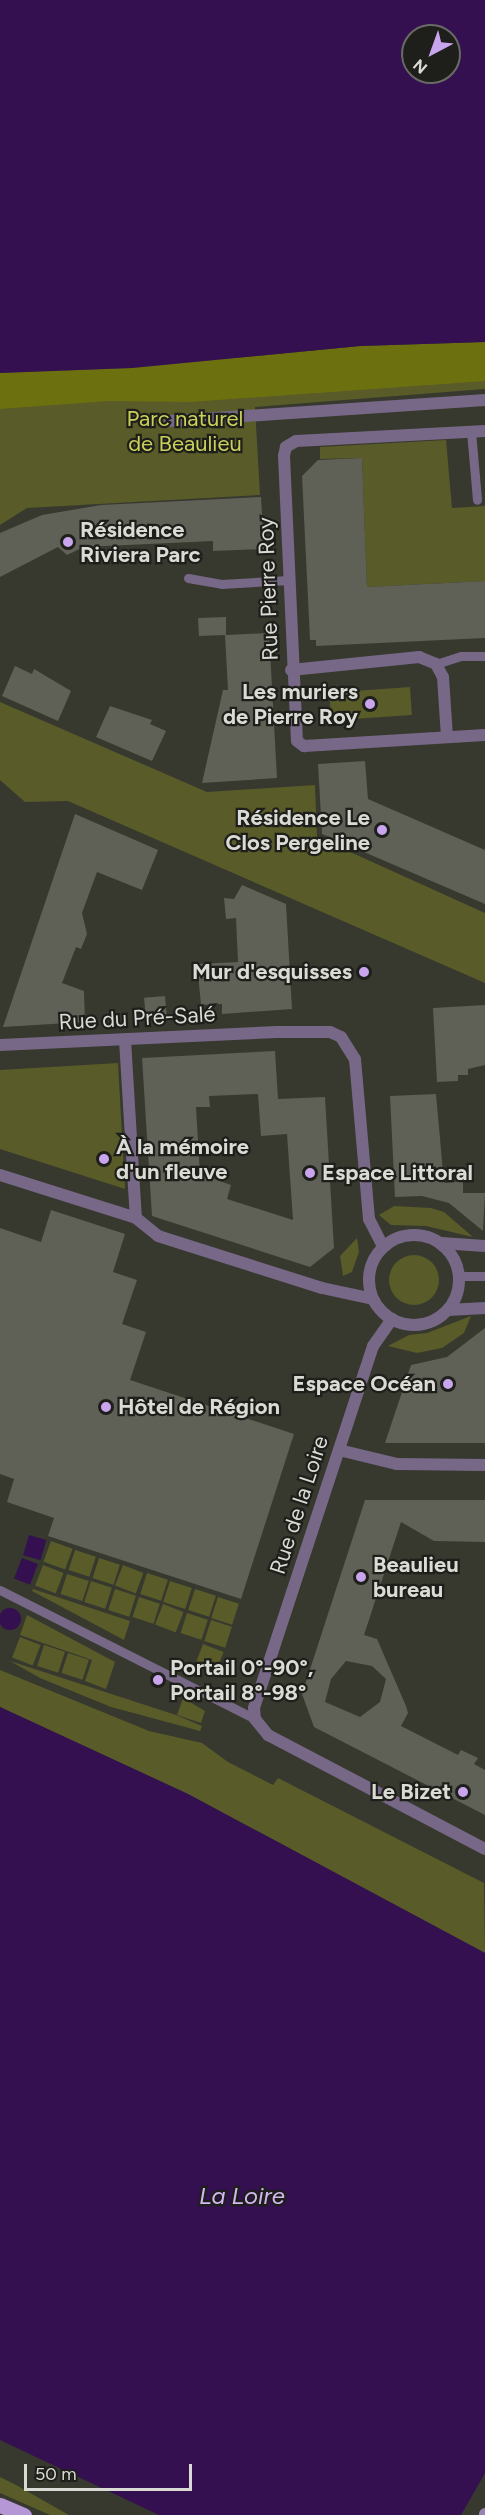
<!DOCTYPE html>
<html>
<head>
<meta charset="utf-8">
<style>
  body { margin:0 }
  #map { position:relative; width:485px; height:2515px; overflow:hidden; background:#37382e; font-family:Figtree,sans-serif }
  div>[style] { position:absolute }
  .green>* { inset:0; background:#595b29; transform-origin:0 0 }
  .round { border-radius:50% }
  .forest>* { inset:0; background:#6d700f }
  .water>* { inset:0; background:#341050; transform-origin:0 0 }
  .pier>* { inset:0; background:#37382e }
  .building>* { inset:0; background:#5f6056; transform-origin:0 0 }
  .lane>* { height:9px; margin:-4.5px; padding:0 4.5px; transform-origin:4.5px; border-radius:4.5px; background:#776887 }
  .street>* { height:12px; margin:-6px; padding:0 6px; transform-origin:6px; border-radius:6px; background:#776887 }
  .street>.ring { margin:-6px; padding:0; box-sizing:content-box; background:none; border:12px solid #776887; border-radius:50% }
  .secondary>* { height:12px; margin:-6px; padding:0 6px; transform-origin:6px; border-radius:6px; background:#9a83b3 }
  .primary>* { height:15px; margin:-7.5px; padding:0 7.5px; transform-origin:7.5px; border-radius:7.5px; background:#b597d6 }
  .dots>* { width:16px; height:16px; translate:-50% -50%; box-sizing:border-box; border:3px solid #1e1f1b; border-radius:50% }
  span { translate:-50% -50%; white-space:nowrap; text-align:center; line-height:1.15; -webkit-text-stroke:4.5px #1e1f1b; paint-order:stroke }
  .park-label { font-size:22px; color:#cbd05a }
  .poi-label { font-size:22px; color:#dbdbd5; font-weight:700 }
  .left { translate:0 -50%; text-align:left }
  .right { translate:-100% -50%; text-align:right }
  .street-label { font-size:22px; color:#dbdbd5 }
  .water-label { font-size:24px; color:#d3b7f1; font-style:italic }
  .north { position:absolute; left:401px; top:24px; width:60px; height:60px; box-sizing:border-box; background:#1e1f1b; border:2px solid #6a6a65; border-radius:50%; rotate:221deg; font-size:16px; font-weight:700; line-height:24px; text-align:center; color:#dbdbd5 }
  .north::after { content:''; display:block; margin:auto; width:21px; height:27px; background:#c9a5ee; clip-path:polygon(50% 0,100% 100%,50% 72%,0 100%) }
  .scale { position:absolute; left:24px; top:2464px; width:168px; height:27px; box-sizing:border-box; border:3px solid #dbdbd5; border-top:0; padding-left:8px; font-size:18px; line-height:21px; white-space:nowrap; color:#dbdbd5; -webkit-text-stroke:4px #1e1f1b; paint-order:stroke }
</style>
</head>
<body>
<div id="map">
  <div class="green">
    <div style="clip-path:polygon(485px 342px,485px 389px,255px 407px,260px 495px,27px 508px,0 525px,0 373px)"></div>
    <div style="clip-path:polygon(446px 440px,452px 508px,485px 506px,485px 581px,367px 587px,362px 458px,320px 459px,320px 447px)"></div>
    <div style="left:410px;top:687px;width:28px;height:81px;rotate:86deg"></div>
    <div style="clip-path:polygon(0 702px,207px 792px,315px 785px,317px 837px,485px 913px,485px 983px,68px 801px,25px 802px,0 780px)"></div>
    <div style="clip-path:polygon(118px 1063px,125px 1189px,0 1149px,0 1070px)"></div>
    <div style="clip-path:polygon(394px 1206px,431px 1208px,444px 1212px,473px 1237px,426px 1226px,391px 1225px,379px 1215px)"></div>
    <div style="clip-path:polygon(357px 1238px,359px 1252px,352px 1272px,343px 1276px,340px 1256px)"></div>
    <div class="round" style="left:389px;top:1255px;width:50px;height:50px"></div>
    <div style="clip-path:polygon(471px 1316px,464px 1333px,442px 1348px,417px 1353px,388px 1346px,409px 1335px,427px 1333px)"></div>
    <div style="left:51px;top:1541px;width:23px;height:22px;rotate:20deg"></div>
    <div style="left:75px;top:1550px;width:22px;height:21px;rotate:18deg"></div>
    <div style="left:99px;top:1558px;width:22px;height:21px;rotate:18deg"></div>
    <div style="left:43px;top:1565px;width:22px;height:22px;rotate:21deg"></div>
    <div style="left:123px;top:1565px;width:22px;height:22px;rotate:21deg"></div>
    <div style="left:147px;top:1573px;width:22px;height:22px;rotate:18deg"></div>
    <div style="left:67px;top:1574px;width:23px;height:21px;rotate:18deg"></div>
    <div style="left:91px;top:1581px;width:22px;height:22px;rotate:18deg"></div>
    <div style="left:170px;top:1581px;width:23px;height:22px;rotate:18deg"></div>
    <div style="clip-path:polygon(33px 1589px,130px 1621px,124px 1640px,32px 1591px)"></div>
    <div style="left:115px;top:1589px;width:22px;height:22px;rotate:18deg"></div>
    <div style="left:195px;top:1589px;width:22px;height:22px;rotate:18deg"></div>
    <div style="left:139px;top:1597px;width:22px;height:21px;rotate:18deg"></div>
    <div style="left:218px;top:1597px;width:22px;height:22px;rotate:18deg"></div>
    <div style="left:163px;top:1604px;width:22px;height:22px;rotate:21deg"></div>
    <div style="left:187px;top:1613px;width:22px;height:21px;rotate:18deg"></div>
    <div style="clip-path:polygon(27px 1615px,115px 1662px,106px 1689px,85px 1681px,92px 1660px,20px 1635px)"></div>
    <div style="left:211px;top:1620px;width:22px;height:22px;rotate:18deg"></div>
    <div style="left:20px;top:1637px;width:22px;height:22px;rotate:21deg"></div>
    <div style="left:203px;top:1644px;width:22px;height:22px;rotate:21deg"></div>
    <div style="left:44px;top:1645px;width:22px;height:22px;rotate:18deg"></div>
    <div style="left:68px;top:1653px;width:22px;height:21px;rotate:18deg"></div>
    <div style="clip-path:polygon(10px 1661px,176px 1715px,202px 1726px,200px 1731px,111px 1707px,40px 1678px)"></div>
    <div style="clip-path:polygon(0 1670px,149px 1731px,202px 1743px,228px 1762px,273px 1785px,278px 1778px,484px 1883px,485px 1953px,188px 1794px,0 1707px)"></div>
    <div style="clip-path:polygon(183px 1698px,205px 1711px,201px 1723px,177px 1715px)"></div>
    <div style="clip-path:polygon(0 2477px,16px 2485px,69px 2515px,50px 2515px,0 2493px)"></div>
  </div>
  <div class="forest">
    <div style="clip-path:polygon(485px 342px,485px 381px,191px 402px,109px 401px,0 409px,0 373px,132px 368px,360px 346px)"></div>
  </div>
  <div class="water">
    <div style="clip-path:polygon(evenodd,0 0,485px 0,485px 342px,360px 346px,132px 368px,0 373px,0 0,413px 36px,449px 36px,449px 72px,413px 72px,413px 36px)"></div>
    <div style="left:29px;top:1535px;width:18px;height:21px;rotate:16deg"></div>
    <div style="left:22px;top:1558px;width:17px;height:22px;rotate:21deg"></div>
    <div class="round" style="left:-1px;top:1608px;width:22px;height:22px"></div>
    <div style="clip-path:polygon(0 1707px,188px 1794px,485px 1953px,485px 2515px,159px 2515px,0 2440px)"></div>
  </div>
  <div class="pier">
    <div style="clip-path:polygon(485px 2473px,485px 2515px,461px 2515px)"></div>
  </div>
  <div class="building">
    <div style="clip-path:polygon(362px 458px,367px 587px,485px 581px,485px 638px,316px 646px,316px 640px,310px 640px,302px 476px,318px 460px)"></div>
    <div style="clip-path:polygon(261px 497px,264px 549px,213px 551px,213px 541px,84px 547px,67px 555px,58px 547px,0 577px,0 533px,42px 515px,101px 505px)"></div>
    <div style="clip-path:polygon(226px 617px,226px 635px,269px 633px,277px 778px,202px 783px,223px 690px,228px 690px,225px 635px,199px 636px,198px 618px)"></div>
    <div style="clip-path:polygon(15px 666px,32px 674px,34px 669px,71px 691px,58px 721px,2px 696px)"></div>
    <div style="clip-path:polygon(110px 706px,152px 720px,150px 724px,166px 731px,152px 761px,96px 737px)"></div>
    <div style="clip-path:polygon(365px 761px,368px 799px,485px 850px,485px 904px,322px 834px,318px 764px)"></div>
    <div style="clip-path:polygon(75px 814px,158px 850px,142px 890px,97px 872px,82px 913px,87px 934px,81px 949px,76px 947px,62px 983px,84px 991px,85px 1022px,3px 1027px)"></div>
    <div style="clip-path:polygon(242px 885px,286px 904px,292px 1009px,222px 1014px,222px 1004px,201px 1005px,197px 964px,238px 962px,236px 918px,226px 919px,224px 898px,234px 899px)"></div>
    <div style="left:165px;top:996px;width:21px;height:21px;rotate:85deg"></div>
    <div style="clip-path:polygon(485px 1005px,485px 1065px,468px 1069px,468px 1075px,458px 1075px,458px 1081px,437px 1082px,433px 1008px)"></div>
    <div style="clip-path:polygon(evenodd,275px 1051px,278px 1099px,325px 1097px,334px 1248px,310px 1267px,152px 1216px,142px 1058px,275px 1051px,258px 1094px,261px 1136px,287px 1134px,293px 1220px,227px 1199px,231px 1185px,200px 1174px,196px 1107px,210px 1107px,209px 1096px,258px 1094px)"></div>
    <div style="clip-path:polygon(436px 1094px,444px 1183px,463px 1181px,463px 1193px,485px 1193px,483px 1231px,449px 1203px,422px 1196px,395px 1197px,390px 1096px)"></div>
    <div style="clip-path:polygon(51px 1210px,125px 1234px,113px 1272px,137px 1280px,122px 1324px,146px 1332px,130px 1380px,294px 1434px,241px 1599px,48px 1536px,54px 1518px,7px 1502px,14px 1479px,0 1474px,0 1228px,41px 1242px)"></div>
    <div style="clip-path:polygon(485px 1328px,485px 1443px,385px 1443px,411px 1365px,447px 1357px)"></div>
    <div style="clip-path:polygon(evenodd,365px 1500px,485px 1500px,485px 1542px,434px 1541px,401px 1522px,364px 1635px,377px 1639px,406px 1706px,408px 1713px,401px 1726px,458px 1755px,461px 1750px,478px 1758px,474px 1764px,485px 1770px,485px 1815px,314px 1727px,302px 1694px,365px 1500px,346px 1661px,372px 1666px,386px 1679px,380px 1702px,360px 1717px,325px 1702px,331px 1679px,346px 1661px)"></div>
  </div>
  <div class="lane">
    <div style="left:471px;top:431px;width:69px;rotate:85deg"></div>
    <div style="left:188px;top:578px;width:34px;rotate:10deg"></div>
    <div style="left:221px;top:584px;width:68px;rotate:-3.4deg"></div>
    <div style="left:436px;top:664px;width:26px;rotate:-18deg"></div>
    <div style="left:461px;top:656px;width:24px"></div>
    <div style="left:460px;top:1276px;width:25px"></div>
    <div style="left:0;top:1590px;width:286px;rotate:26.8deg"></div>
  </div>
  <div class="street">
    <div style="left:170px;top:421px;width:316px;rotate:-3.8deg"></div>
    <div style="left:485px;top:431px;width:189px;rotate:177deg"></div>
    <div style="left:296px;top:441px;width:12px;rotate:149deg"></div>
    <div style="left:286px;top:447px;width:9px;rotate:103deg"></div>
    <div style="left:284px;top:456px;width:285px;rotate:87.4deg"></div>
    <div style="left:297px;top:741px;width:9px;rotate:36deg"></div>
    <div style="left:304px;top:746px;width:181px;rotate:-3.5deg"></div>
    <div style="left:291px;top:670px;width:129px;rotate:-5.8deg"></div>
    <div style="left:419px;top:657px;width:18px;rotate:22deg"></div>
    <div style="left:436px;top:664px;width:15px;rotate:62deg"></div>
    <div style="left:443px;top:677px;width:60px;rotate:86.2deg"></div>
    <div style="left:125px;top:1040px;width:178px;rotate:86.5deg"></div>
    <div style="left:0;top:1045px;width:277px;rotate:-2.7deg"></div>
    <div style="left:277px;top:1032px;width:53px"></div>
    <div style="left:330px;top:1032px;width:12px;rotate:24deg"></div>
    <div style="left:341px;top:1037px;width:26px;rotate:58deg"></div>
    <div style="left:355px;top:1059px;width:161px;rotate:85deg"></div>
    <div style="left:369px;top:1219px;width:31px;rotate:63deg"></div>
    <div style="left:0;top:1175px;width:143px;rotate:17.5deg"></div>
    <div style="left:136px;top:1218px;width:28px;rotate:39deg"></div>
    <div style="left:158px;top:1236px;width:172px;rotate:17.6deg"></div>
    <div style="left:322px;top:1288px;width:52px;rotate:12.2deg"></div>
    <div class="ring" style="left:369px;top:1235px;width:78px;height:78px"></div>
    <div style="left:441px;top:1243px;width:44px;rotate:3.9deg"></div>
    <div style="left:448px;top:1310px;width:37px;rotate:-3deg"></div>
    <div style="left:392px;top:1319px;width:33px;rotate:125deg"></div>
    <div style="left:373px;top:1346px;width:381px;rotate:108.2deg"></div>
    <div style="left:254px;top:1708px;width:11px;rotate:85deg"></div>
    <div style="left:255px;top:1719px;width:21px;rotate:51deg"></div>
    <div style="left:268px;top:1735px;width:245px;rotate:27.7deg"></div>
    <div style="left:339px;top:1450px;width:60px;rotate:13.6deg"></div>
    <div style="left:397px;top:1464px;width:88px;rotate:0.7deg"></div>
  </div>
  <div class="secondary">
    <div style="left:485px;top:2515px;width:1px;rotate:-90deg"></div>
  </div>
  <div class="primary">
    <div style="left:0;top:2505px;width:26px;rotate:23deg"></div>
  </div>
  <div class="dots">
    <div style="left:68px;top:542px;background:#c9a5ee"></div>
    <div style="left:370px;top:704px;background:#c9a5ee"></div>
    <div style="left:382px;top:830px;background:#c9a5ee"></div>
    <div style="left:364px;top:972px;background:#c9a5ee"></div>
    <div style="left:104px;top:1159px;background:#c9a5ee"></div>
    <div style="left:310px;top:1173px;background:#c9a5ee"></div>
    <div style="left:448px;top:1384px;background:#c9a5ee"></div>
    <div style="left:106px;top:1407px;background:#c9a5ee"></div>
    <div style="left:361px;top:1577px;background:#c9a5ee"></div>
    <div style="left:158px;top:1680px;background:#c9a5ee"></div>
    <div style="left:463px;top:1792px;background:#c9a5ee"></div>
  </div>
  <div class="park-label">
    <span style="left:185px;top:431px">Parc naturel<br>de Beaulieu</span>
  </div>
  <div class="poi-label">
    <span class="left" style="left:80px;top:542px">Résidence<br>Riviera Parc</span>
    <span class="right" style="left:358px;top:704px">Les muriers<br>de Pierre Roy</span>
    <span class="right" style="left:370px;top:830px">Résidence Le<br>Clos Pergeline</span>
    <span class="right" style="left:352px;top:972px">Mur d'esquisses</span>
    <span class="left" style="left:116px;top:1159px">À la mémoire<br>d'un fleuve</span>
    <span class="left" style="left:322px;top:1173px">Espace Littoral</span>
    <span class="right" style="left:436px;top:1384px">Espace Océan</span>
    <span class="left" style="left:118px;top:1407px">Hôtel de Région</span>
    <span class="left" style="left:373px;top:1577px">Beaulieu<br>bureau</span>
    <span class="left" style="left:170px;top:1680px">Portail 0°-90°,<br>Portail 8°-98°</span>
    <span class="right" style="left:451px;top:1792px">Le Bizet</span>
  </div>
  <div class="street-label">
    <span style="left:268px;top:589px;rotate:-92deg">Rue Pierre Roy</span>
    <span style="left:137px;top:1018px;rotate:-3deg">Rue du Pré-Salé</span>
    <span style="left:299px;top:1505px;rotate:-72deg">Rue de la Loire</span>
  </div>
  <div class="water-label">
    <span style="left:242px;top:2196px">La Loire</span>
  </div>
  <div class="north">N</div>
  <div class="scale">50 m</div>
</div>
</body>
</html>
